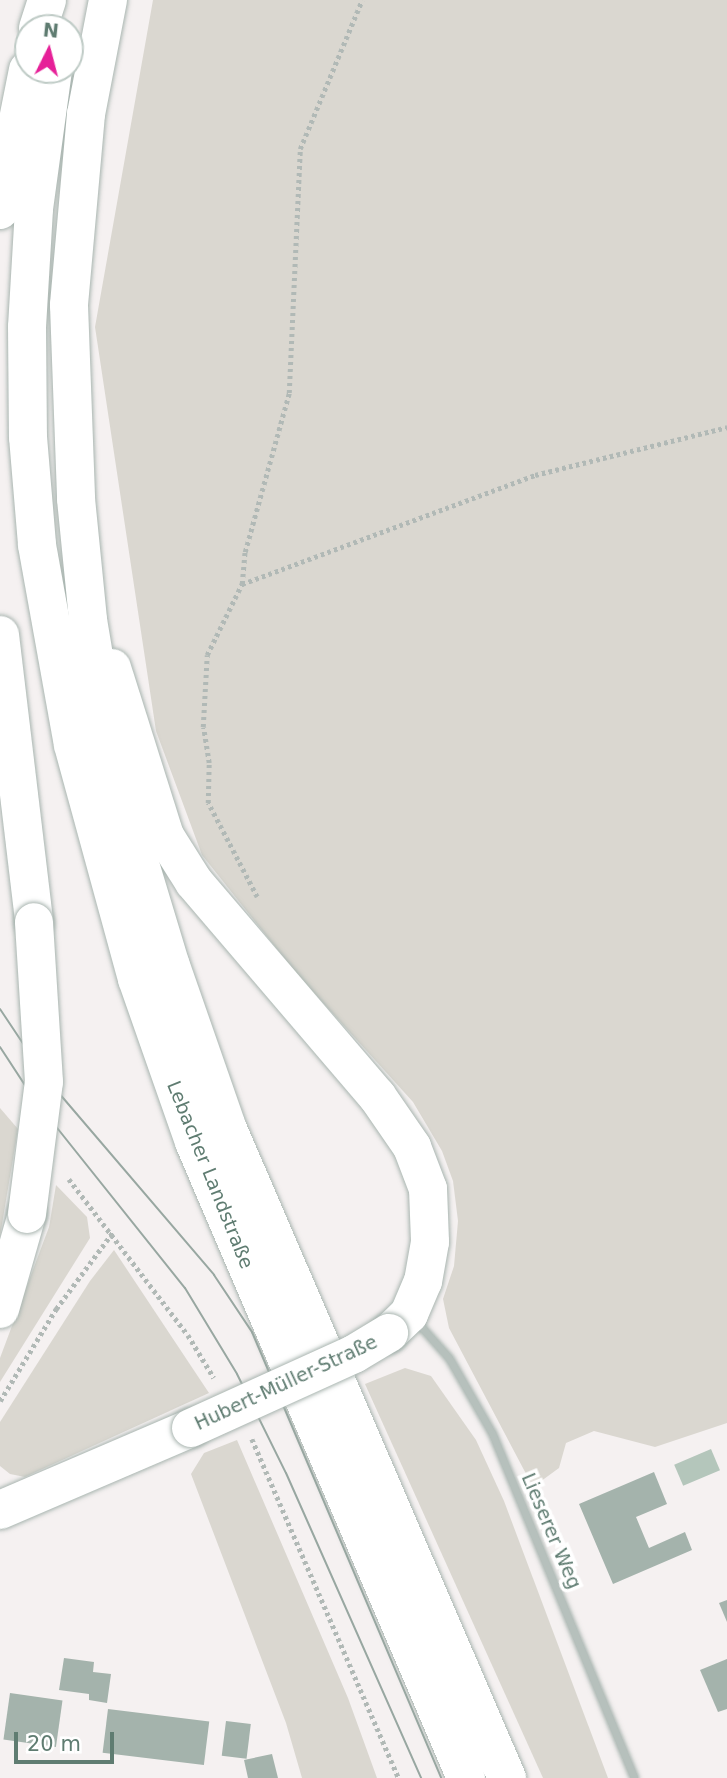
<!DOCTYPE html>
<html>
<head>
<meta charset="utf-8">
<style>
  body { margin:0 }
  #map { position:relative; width:727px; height:1778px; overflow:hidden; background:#f5f1f1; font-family:"DejaVu Sans",sans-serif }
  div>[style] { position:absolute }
  .green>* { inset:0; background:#dad7d0 }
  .water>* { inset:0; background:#b4c6bb; transform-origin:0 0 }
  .building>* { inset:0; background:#a4b3ac; transform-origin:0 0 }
  .path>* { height:4.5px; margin-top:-2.25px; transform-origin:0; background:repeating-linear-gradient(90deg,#b1b9b6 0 3.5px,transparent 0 7px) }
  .roads { filter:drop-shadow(0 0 2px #a9b5b0) drop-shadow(0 0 2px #a9b5b0) }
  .minor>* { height:7px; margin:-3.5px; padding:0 3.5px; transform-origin:3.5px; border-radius:3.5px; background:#b6c0bc }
  .secondary>* { height:38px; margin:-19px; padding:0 19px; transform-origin:19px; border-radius:19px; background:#fff }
  .trunk>* { height:38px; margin:-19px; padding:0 19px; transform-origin:19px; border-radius:19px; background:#fff }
  .motorway>* { height:38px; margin:-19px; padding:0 19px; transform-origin:19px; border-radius:19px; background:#fff }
  .tram>* { height:2px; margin:-1px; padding:0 1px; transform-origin:1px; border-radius:1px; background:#98a7a1 }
  .bridges { filter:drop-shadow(0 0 2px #a9b5b0) drop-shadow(0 0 2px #a9b5b0) }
  .secondary-bridge>* { height:38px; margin:-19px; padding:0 19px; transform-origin:19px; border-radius:19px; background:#fff }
  .trunk-bridge>* { height:38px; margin:-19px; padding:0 19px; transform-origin:19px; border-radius:19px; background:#fff }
  span { translate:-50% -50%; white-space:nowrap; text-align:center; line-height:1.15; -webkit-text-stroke:7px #fff; paint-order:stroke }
  .street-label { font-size:19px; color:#5f7c71 }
  .north { position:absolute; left:14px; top:14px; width:70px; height:70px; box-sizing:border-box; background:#fff; border:2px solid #bfcbc6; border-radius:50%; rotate:6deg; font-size:19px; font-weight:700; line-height:28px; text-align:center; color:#5f7c71 }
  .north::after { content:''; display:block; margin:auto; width:24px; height:32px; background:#e62098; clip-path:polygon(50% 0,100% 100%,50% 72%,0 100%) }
  .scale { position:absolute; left:14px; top:1732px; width:100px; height:32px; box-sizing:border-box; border:4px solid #5f7c71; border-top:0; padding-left:9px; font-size:21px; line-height:24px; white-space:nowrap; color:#5f7c71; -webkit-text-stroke:5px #fff; paint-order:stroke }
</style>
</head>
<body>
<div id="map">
  <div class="green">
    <div style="clip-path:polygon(153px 0,727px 0,727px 1423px,655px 1447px,594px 1431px,566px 1443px,559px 1468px,533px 1487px,449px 1328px,443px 1299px,454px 1266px,458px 1221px,453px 1181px,442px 1151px,413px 1102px,297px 974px,202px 855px,156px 731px,95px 327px)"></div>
    <div style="clip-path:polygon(0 1108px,18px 1129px,0 1236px)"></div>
    <div style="clip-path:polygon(56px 1185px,87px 1217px,90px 1238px,0 1382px,0 1358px,49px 1227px)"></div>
    <div style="clip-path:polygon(114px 1250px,209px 1393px,25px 1477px,10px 1474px,0 1466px,0 1422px,90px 1281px)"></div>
    <div style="clip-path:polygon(405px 1368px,431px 1376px,476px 1440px,504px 1501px,608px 1778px,543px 1778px,365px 1384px)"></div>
    <div style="clip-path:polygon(237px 1440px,348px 1698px,377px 1778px,302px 1778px,286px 1723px,191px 1474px,204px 1453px)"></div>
  </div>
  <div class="water">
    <div style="left:711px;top:1449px;width:23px;height:40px;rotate:67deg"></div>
  </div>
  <div class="building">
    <div style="clip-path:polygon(654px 1472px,667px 1504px,636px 1517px,649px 1548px,685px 1532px,692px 1550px,613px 1584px,579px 1504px)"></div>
    <div style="clip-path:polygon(727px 1600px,727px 1622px,719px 1603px)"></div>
    <div style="clip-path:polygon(64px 1658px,94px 1662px,93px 1672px,111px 1674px,107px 1703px,89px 1700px,89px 1694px,59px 1690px)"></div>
    <div style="clip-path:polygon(727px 1659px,727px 1709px,718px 1712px,700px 1670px)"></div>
    <div style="left:10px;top:1693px;width:53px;height:47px;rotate:8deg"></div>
    <div style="left:108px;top:1709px;width:102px;height:44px;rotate:7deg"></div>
    <div style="left:226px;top:1721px;width:25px;height:35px;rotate:7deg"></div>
    <div style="clip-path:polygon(272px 1754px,278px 1778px,248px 1778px,244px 1760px)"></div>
  </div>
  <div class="path">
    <div style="left:242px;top:584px;width:313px;rotate:-20.4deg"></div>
    <div style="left:535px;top:475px;width:198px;rotate:-14deg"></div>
    <div style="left:257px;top:897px;width:106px;rotate:-117.5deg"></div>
    <div style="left:208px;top:803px;width:40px;rotate:-88.6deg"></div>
    <div style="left:209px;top:763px;width:36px;rotate:-99deg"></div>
    <div style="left:203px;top:727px;width:72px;rotate:-86.8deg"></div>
    <div style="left:207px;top:655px;width:79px;rotate:-63.8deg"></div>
    <div style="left:242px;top:584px;width:32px;rotate:-85deg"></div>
    <div style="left:245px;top:552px;width:165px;rotate:-74.5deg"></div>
    <div style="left:289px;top:393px;width:244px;rotate:-87.4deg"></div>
    <div style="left:300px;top:149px;width:161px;rotate:-67.4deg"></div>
    <div style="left:69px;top:1179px;width:196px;rotate:52.7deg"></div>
    <div style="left:188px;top:1335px;width:50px;rotate:58.8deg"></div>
    <div style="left:0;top:1401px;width:108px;rotate:-58.7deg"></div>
    <div style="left:56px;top:1309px;width:96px;rotate:-53.5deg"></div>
    <div style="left:252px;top:1439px;width:369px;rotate:66.6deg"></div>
  </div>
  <div class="roads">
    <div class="minor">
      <div style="left:417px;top:1322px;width:48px;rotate:48.4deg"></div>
      <div style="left:449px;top:1358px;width:86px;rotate:60.2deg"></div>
      <div style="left:492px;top:1433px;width:373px;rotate:67.6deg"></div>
    </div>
    <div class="secondary">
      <div style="left:165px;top:836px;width:54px;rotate:57.8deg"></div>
      <div style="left:194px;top:882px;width:282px;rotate:49.5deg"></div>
      <div style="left:377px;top:1096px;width:62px;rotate:55.5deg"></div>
      <div style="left:412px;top:1147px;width:45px;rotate:69.1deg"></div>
      <div style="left:428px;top:1189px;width:53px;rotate:87.8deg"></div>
      <div style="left:430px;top:1242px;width:40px;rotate:100deg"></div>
      <div style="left:423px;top:1281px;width:36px;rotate:113deg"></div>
      <div style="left:409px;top:1314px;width:28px;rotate:136deg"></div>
      <div style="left:0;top:1510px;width:208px;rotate:-23.2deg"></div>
    </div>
    <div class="trunk">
      <div style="left:38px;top:28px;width:29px;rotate:-72deg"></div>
      <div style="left:53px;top:70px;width:140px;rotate:97.8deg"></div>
      <div style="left:34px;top:209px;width:118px;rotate:93.4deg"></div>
      <div style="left:27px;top:327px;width:110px;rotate:89.5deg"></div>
      <div style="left:28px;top:437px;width:108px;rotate:85.2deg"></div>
      <div style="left:37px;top:545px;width:203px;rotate:79.8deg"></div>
      <div style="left:73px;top:745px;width:243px;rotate:74.7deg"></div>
      <div style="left:137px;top:979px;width:173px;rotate:70.7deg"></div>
      <div style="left:194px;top:1142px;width:692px;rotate:66.84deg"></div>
      <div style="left:0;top:210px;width:143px;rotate:-78.7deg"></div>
      <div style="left:0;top:635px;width:289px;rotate:83.2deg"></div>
      <div style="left:115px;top:781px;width:193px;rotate:73.2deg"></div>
      <div style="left:171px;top:966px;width:170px;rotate:70.8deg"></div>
      <div style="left:227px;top:1127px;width:709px;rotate:66.73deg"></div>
      <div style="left:0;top:1309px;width:99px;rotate:-74.1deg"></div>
    </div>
    <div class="motorway">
      <div style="left:108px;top:0;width:116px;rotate:100.9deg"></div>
      <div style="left:86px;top:114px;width:192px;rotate:95.1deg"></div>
      <div style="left:69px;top:305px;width:194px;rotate:87.9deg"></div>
      <div style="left:76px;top:499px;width:122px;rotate:84.3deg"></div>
      <div style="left:88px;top:620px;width:163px;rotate:80.5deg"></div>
      <div style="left:112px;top:668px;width:176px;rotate:72.5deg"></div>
    </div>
  </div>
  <div class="tram">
    <div style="left:0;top:1009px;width:83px;rotate:56.3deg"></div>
    <div style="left:46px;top:1078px;width:259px;rotate:49.5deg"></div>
    <div style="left:214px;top:1275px;width:69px;rotate:56.3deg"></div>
    <div style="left:252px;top:1332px;width:484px;rotate:67deg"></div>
    <div style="left:0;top:1047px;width:62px;rotate:56.8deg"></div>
    <div style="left:34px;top:1099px;width:242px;rotate:51.4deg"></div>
    <div style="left:185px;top:1288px;width:100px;rotate:58.8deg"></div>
    <div style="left:237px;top:1374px;width:110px;rotate:63.7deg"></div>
    <div style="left:286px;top:1473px;width:334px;rotate:66.1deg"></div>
  </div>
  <div class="bridges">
    <div class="secondary-bridge">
      <div style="left:191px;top:1428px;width:179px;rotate:-24.4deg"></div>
      <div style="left:354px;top:1354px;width:41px;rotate:-31deg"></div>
    </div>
    <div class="trunk-bridge">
      <div style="left:27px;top:1214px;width:133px;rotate:-82.7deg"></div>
      <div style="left:44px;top:1082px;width:160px;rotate:-93.6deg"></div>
    </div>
  </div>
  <div class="street-label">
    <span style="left:210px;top:1175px;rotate:68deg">Lebacher Landstraße</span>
    <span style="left:286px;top:1383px;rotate:-25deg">Hubert-Müller-Straße</span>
    <span style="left:551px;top:1531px;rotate:67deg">Lieserer Weg</span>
  </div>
  <div class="north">N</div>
  <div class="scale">20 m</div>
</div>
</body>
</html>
